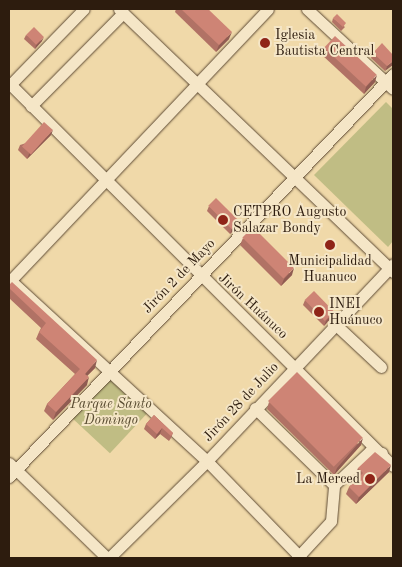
<!DOCTYPE html>
<html>
<head>
<meta charset="utf-8">
<style>
  body { margin:0 }
  #map { position:relative; width:402px; height:567px; overflow:hidden; background:#f0d9a9; font-family:"Old Standard TT",serif }
  div>[style] { position:absolute }
  .green>* { inset:0; background:#c0bd84; transform-origin:0 0 }
  .roads { filter:drop-shadow(0 0 1px #5e4b35) drop-shadow(0 0 1px #5e4b35) }
  .minor>* { height:11px; margin:-5.5px; padding:0 5.5px; transform-origin:5.5px; border-radius:5.5px; background:#f5e6c7 }
  .wall>* { inset:0; background:#b17265 }
  .shaded-wall>* { inset:0; background:#905c52 }
  .building>* { inset:0; background:#ce8475; transform-origin:0 0 }
  .dots>* { width:14px; height:14px; translate:-50% -50%; box-sizing:border-box; border:2px solid #f5e6c7; border-radius:50% }
  span { translate:-50% -50%; white-space:nowrap; text-align:center; line-height:1.15; -webkit-text-stroke:4px #f5e6c7; paint-order:stroke }
  .poi-label { font-size:14px; color:#2d1c0e }
  .left { translate:0 -50%; text-align:left }
  .right { translate:-100% -50%; text-align:right }
  .street-label { font-size:14px; color:#2d1c0e }
  .park-label { font-size:14px; color:#594c31; font-style:italic }
  .frame { position:absolute; inset:0; border:10px solid #2d1c0e; pointer-events:none }
</style>
</head>
<body>
<div id="map">
  <div class="green">
    <div style="clip-path:polygon(386px 102px,393px 109px,393px 241px,388px 247px,314px 175px)"></div>
    <div style="left:110px;top:374px;width:54px;height:58px;rotate:43deg"></div>
  </div>
  <div class="roads">
    <div class="minor">
      <div style="left:119px;top:9px;width:380px;rotate:43.8deg"></div>
      <div style="left:307px;top:9px;width:117px;rotate:42.9deg"></div>
      <div style="left:9px;top:83px;width:542px;rotate:44.93deg"></div>
      <div style="left:9px;top:86px;width:107px;rotate:-45.8deg"></div>
      <div style="left:31px;top:106px;width:131px;rotate:-45.3deg"></div>
      <div style="left:9px;top:279px;width:269px;rotate:42.6deg"></div>
      <div style="left:207px;top:461px;width:135px;rotate:45.9deg"></div>
      <div style="left:9px;top:282px;width:376px;rotate:-46.5deg"></div>
      <div style="left:335px;top:324px;width:63px;rotate:43.1deg"></div>
      <div style="left:255px;top:408px;width:110px;rotate:44.3deg"></div>
      <div style="left:9px;top:463px;width:136px;rotate:44.1deg"></div>
      <div style="left:9px;top:477px;width:557px;rotate:-46.38deg"></div>
      <div style="left:109px;top:558px;width:138px;rotate:-44.7deg"></div>
      <div style="left:207px;top:461px;width:271px;rotate:-46.6deg"></div>
      <div style="left:297px;top:558px;width:50px;rotate:-47.4deg"></div>
      <div style="left:331px;top:521px;width:36px;rotate:-85deg"></div>
      <div style="left:334px;top:485px;width:50px;rotate:-43.4deg"></div>
      <div style="left:370px;top:451px;width:12px;rotate:9deg"></div>
    </div>
  </div>
  <div class="wall">
    <div style="clip-path:polygon(176px 9px,208px 9px,229px 39px,216px 52px,175px 12px)"></div>
    <div style="clip-path:polygon(333px 18px,345px 27px,341px 31px,332px 22px)"></div>
    <div style="clip-path:polygon(26px 35px,42px 41px,35px 49px,24px 39px)"></div>
    <div style="clip-path:polygon(325px 48px,375px 82px,364px 94px,322px 55px)"></div>
    <div style="clip-path:polygon(373px 53px,393px 55px,385px 71px,371px 58px)"></div>
    <div style="clip-path:polygon(51px 135px,27px 159px,18px 150px,20px 145px)"></div>
    <div style="clip-path:polygon(209px 206px,238px 226px,230px 234px,207px 211px)"></div>
    <div style="clip-path:polygon(243px 238px,292px 275px,281px 286px,240px 245px)"></div>
    <div style="clip-path:polygon(9px 285px,95px 368px,87px 376px,87px 385px,53px 420px,44px 411px,47px 404px,75px 374px,36px 339px,39px 332px,41px 328px,9px 298px)"></div>
    <div style="clip-path:polygon(305px 300px,334px 312px,332px 317px,324px 326px,303px 305px)"></div>
    <div style="clip-path:polygon(269px 402px,361px 445px,334px 475px,267px 409px)"></div>
    <div style="clip-path:polygon(154px 415px,173px 433px,171px 438px,169px 441px,160px 434px,155px 439px,144px 429px,146px 424px)"></div>
    <div style="clip-path:polygon(358px 468px,389px 472px,356px 504px,346px 494px,349px 487px,358px 478px,355px 475px)"></div>
  </div>
  <div class="shaded-wall">
    <div style="clip-path:polygon(232px 32px,229px 39px,216px 52px,219px 45px)"></div>
    <div style="clip-path:polygon(44px 37px,42px 41px,35px 49px,36px 45px)"></div>
    <div style="clip-path:polygon(393px 61px,393px 65px,385px 71px,387px 66px)"></div>
    <div style="clip-path:polygon(377px 75px,375px 82px,364px 94px,366px 87px)"></div>
    <div style="clip-path:polygon(53px 130px,51px 135px,27px 159px,29px 154px)"></div>
    <div style="clip-path:polygon(239px 221px,238px 226px,230px 234px,232px 228px)"></div>
    <div style="clip-path:polygon(294px 268px,292px 275px,281px 286px,284px 279px)"></div>
    <div style="clip-path:polygon(334px 312px,332px 317px,324px 326px,326px 321px)"></div>
    <div style="clip-path:polygon(97px 360px,95px 368px,82px 381px,85px 374px)"></div>
    <div style="clip-path:polygon(89px 377px,87px 385px,53px 420px,56px 412px)"></div>
    <div style="clip-path:polygon(162px 428px,160px 434px,155px 439px,157px 434px)"></div>
    <div style="clip-path:polygon(363px 438px,361px 445px,334px 475px,337px 468px)"></div>
    <div style="clip-path:polygon(391px 465px,389px 472px,356px 504px,359px 497px)"></div>
  </div>
  <div class="building">
    <div style="clip-path:polygon(181px 9px,208px 9px,232px 32px,219px 45px)"></div>
    <div style="clip-path:polygon(337px 14px,346px 23px,343px 27px,333px 18px)"></div>
    <div style="left:34px;top:27px;width:14px;height:11px;rotate:45deg"></div>
    <div style="left:335px;top:36px;width:57px;height:16px;rotate:43deg"></div>
    <div style="clip-path:polygon(382px 43px,393px 55px,393px 61px,387px 66px,373px 53px)"></div>
    <div style="left:44px;top:122px;width:12px;height:33px;rotate:42deg"></div>
    <div style="left:216px;top:198px;width:33px;height:11px;rotate:45deg"></div>
    <div style="left:253px;top:227px;width:58px;height:15px;rotate:45deg"></div>
    <div style="clip-path:polygon(12px 282px,97px 360px,85px 374px,89px 377px,56px 412px,47px 404px,80px 369px,39px 332px,46px 323px,9px 288px,9px 285px)"></div>
    <div style="left:314px;top:291px;width:29px;height:13px;rotate:46deg"></div>
    <div style="left:297px;top:372px;width:93px;height:41px;rotate:45deg"></div>
    <div style="clip-path:polygon(154px 415px,173px 433px,171px 436px,162px 428px,157px 434px,146px 424px)"></div>
    <div style="clip-path:polygon(375px 452px,391px 465px,359px 497px,349px 487px,363px 473px,358px 468px)"></div>
  </div>
  <div class="dots">
    <div style="left:265px;top:43px;background:#8f2418"></div>
    <div style="left:223px;top:220px;background:#8f2418"></div>
    <div style="left:330px;top:245px;background:#8f2418"></div>
    <div style="left:319px;top:312px;background:#8f2418"></div>
    <div style="left:370px;top:479px;background:#8f2418"></div>
  </div>
  <div class="poi-label">
    <span class="left" style="left:275px;top:43px">Iglesia<br>Bautista Central</span>
    <span class="left" style="left:233px;top:220px">CETPRO Augusto<br>Salazar Bondy</span>
    <span style="left:330px;top:269px">Municipalidad<br>Huanuco</span>
    <span class="left" style="left:329px;top:312px">INEI<br>Huánuco</span>
    <span class="right" style="left:360px;top:479px">La Merced</span>
  </div>
  <div class="street-label">
    <span style="left:179px;top:276px;rotate:-46deg">Jirón 2 de Mayo</span>
    <span style="left:253px;top:306px;rotate:43deg">Jirón Huánuco</span>
    <span style="left:241px;top:402px;rotate:-47deg">Jirón 28 de Julio</span>
  </div>
  <div class="park-label">
    <span style="left:111px;top:412px">Parque Santo<br>Domingo</span>
  </div>
  <div class="frame"></div>
</div>
</body>
</html>
